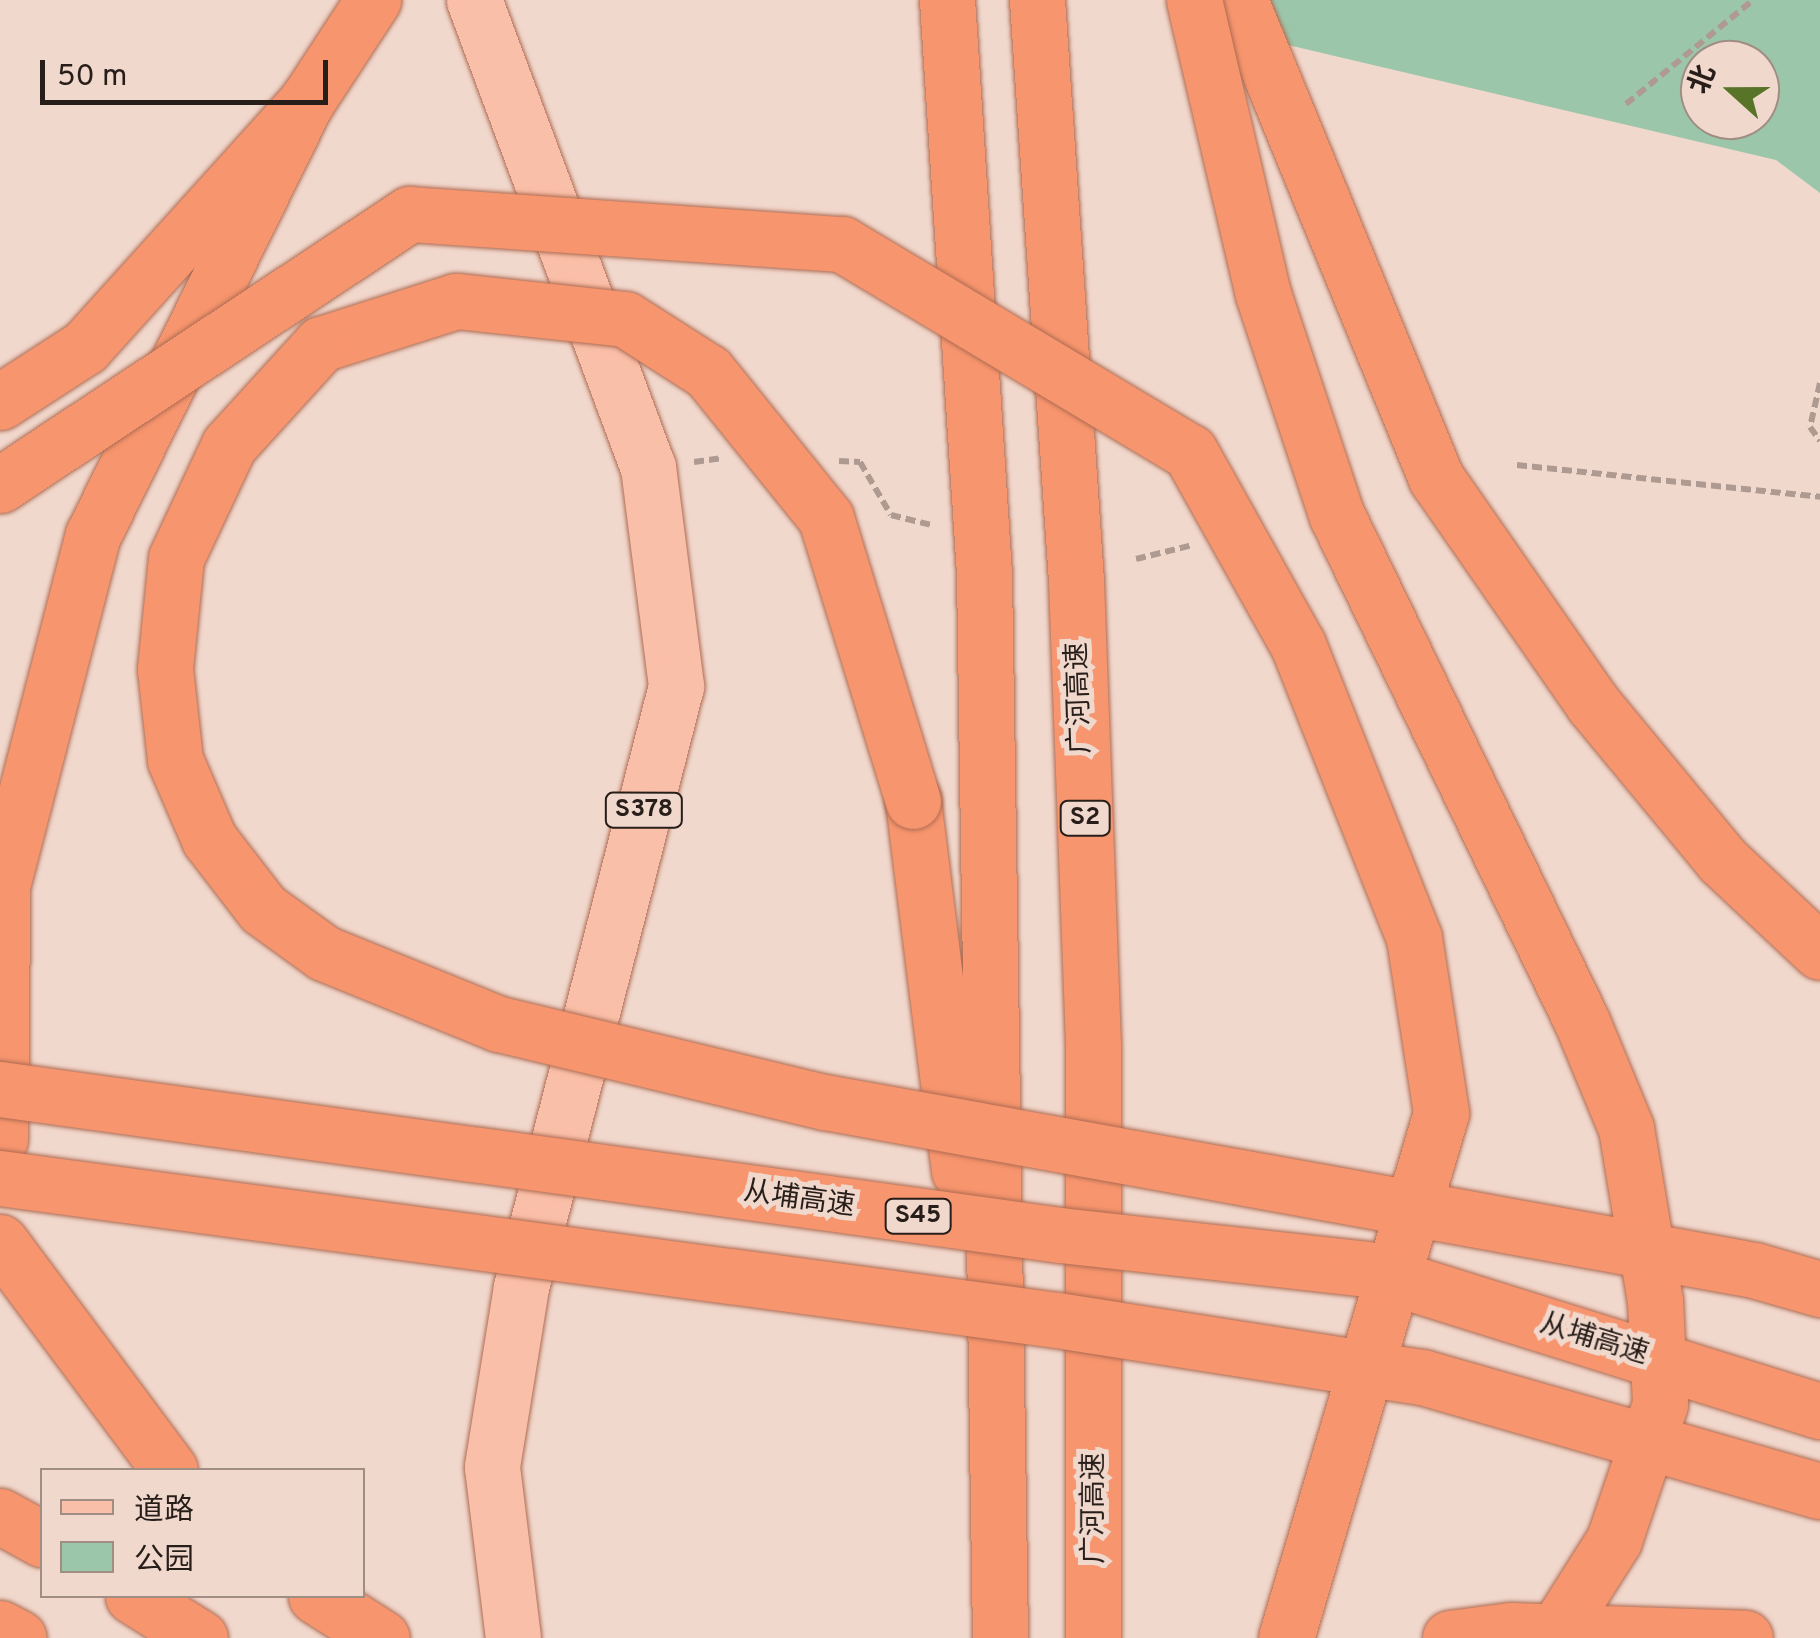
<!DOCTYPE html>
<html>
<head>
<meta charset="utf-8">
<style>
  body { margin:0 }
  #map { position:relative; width:1820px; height:1638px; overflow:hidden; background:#f1d8cd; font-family:Overpass,"Noto Sans SC",sans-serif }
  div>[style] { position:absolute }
  .green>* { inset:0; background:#9cc6aa }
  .path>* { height:6px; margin-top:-3px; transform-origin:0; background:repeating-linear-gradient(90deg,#ae9a91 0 10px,transparent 0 15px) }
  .roads { filter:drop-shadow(0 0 2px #ae6b51) drop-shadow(0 0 2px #ae6b51) }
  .major>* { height:55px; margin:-27.5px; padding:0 27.5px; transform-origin:27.5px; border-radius:27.5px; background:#fabfa8 }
  .highway>* { height:55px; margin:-27.5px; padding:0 27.5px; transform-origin:27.5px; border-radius:27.5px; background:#f7956e }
  .bridges { filter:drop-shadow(0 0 2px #ae6b51) drop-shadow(0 0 2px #ae6b51) }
  .highway-bridge>* { height:55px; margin:-27.5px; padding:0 27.5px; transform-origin:27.5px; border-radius:27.5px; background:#f7956e }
  span { translate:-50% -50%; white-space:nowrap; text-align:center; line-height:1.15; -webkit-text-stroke:10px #f1d8cd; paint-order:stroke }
  .shield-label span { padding:2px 8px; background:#f1d8cd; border:2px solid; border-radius:8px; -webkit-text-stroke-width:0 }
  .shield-label { font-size:25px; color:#271e1a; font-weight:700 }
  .street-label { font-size:28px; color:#271e1a }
  .legend { position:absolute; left:40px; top:1468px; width:325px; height:130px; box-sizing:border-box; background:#f1d8cd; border:2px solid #a08e85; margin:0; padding:12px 18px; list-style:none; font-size:30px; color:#271e1a }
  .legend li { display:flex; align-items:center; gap:20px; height:50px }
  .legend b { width:50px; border:2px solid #a08e85 }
  .north { position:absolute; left:1680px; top:40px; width:100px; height:100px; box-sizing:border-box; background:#f1d8cd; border:2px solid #a08e85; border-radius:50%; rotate:291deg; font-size:28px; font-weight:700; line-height:40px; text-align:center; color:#271e1a }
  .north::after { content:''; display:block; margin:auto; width:35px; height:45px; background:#577429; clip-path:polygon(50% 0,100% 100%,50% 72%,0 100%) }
  .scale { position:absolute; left:40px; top:60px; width:288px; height:45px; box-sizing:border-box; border:5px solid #271e1a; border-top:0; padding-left:12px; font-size:30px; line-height:35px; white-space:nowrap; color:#271e1a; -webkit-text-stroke:8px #f1d8cd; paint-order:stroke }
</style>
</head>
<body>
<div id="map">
  <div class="green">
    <div style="clip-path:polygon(evenodd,1217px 0,1820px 0,1820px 193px,1776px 160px,1220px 29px,1217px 0,1700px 60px,1760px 60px,1760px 120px,1700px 120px,1700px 60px)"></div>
  </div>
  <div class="path">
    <div style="left:1626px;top:104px;width:164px;rotate:-39.3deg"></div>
    <div style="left:1820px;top:383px;width:45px;rotate:102.8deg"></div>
    <div style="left:1810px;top:427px;width:17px;rotate:54deg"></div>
    <div style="left:839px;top:461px;width:21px;rotate:3deg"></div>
    <div style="left:860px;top:462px;width:61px;rotate:59.7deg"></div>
    <div style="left:891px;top:515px;width:41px;rotate:14deg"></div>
    <div style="left:694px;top:462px;width:27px;rotate:-8deg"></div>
    <div style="left:1517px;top:465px;width:305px;rotate:6deg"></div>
    <div style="left:1136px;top:559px;width:59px;rotate:-13.8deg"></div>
  </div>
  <div class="roads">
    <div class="major">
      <div style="left:474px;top:0;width:498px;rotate:69.6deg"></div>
      <div style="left:648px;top:467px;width:221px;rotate:82.7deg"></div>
      <div style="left:676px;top:686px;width:621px;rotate:104.46deg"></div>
      <div style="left:521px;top:1287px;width:182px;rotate:99.2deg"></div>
      <div style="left:492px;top:1467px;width:172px;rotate:83deg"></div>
    </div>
    <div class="highway">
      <div style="left:947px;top:0;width:574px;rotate:86.31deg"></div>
      <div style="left:984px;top:573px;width:1065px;rotate:89.14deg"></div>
      <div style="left:1037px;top:0;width:582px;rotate:86.16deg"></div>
      <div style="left:1076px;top:581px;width:466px;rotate:87.9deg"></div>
      <div style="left:1093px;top:1047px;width:591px;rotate:90deg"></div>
      <div style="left:1240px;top:0;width:517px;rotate:67.7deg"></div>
      <div style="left:1436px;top:478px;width:275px;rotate:55.2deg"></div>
      <div style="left:1593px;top:704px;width:202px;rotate:50.4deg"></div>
      <div style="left:1722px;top:860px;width:134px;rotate:43.2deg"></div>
      <div style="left:0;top:402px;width:101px;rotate:-32.9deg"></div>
      <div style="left:85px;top:347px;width:331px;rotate:-47.9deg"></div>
      <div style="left:307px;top:101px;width:121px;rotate:-56.8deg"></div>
      <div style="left:913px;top:801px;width:373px;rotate:82.9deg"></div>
      <div style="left:0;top:1139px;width:253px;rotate:-89.5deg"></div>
      <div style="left:2px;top:886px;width:363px;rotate:-75.5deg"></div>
      <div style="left:93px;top:535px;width:484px;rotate:-63.8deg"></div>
      <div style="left:0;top:1242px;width:284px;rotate:53.3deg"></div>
      <div style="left:0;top:1516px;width:48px;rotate:28.7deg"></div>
      <div style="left:133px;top:1596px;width:79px;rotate:32.1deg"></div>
      <div style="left:316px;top:1596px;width:78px;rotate:32.5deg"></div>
      <div style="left:0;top:1628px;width:21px;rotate:28deg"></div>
    </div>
  </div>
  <div class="bridges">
    <div class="highway-bridge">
      <div style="left:1194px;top:0;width:302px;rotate:76.8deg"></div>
      <div style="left:1263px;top:294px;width:234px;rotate:71.6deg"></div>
      <div style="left:1337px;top:516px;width:562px;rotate:64.16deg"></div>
      <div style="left:1582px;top:1022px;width:115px;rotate:67.5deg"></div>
      <div style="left:1626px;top:1128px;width:175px;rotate:80.5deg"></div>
      <div style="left:1655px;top:1301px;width:103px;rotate:87.2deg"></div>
      <div style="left:1660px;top:1404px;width:144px;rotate:108.7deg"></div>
      <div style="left:1614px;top:1540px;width:116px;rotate:122.3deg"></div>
      <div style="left:0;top:485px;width:491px;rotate:-33.5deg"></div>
      <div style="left:410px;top:214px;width:433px;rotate:4deg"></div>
      <div style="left:842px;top:244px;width:405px;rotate:30.9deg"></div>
      <div style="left:1190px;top:452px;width:221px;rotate:60.8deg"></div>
      <div style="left:1298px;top:645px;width:315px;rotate:68.4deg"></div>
      <div style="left:1414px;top:938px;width:177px;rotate:81.2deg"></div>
      <div style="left:1441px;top:1113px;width:547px;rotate:106.45deg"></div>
      <div style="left:913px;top:801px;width:296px;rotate:-107.1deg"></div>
      <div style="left:826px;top:518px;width:188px;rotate:-128.9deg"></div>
      <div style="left:708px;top:372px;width:98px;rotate:-147.4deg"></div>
      <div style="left:625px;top:319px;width:170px;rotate:-173.9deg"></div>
      <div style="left:456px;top:301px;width:142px;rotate:162.3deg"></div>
      <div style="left:321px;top:344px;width:137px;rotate:132.3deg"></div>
      <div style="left:229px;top:445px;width:125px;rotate:115.1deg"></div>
      <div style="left:176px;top:558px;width:112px;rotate:95.7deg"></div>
      <div style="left:165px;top:669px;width:92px;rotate:83.7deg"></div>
      <div style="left:175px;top:760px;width:86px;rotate:66.7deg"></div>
      <div style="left:209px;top:839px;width:88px;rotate:52.4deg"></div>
      <div style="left:263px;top:909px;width:75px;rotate:35.8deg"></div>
      <div style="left:324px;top:953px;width:189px;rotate:22.1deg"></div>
      <div style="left:499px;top:1024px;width:335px;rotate:13.5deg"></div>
      <div style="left:825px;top:1102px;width:944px;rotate:10.25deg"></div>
      <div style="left:1754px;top:1270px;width:69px;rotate:16.1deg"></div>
      <div style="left:0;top:1089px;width:1070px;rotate:7.84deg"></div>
      <div style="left:1060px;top:1235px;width:308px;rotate:6.3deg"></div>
      <div style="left:1366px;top:1269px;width:476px;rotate:17.4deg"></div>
      <div style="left:0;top:1178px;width:1066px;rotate:7.65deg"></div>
      <div style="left:1057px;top:1320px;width:369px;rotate:8.9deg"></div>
      <div style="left:1422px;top:1377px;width:414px;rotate:16deg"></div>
      <div style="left:1450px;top:1638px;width:61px;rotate:-7.6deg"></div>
      <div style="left:1510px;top:1630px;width:235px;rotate:1.9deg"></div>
    </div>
  </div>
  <div class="shield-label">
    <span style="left:644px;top:810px">S378</span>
    <span style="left:1085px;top:818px">S2</span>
    <span style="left:918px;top:1216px">S45</span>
  </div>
  <div class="street-label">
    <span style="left:1080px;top:698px;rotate:-92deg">广河高速</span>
    <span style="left:799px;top:1200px;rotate:8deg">从埔高速</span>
    <span style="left:1594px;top:1340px;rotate:17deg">从埔高速</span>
    <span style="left:1095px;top:1508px;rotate:-90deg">广河高速</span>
  </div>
  <ul class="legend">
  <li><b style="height:12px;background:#fabfa8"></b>道路</li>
  <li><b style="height:28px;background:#9cc6aa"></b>公园</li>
  </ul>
  <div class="north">北</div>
  <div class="scale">50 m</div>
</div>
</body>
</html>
